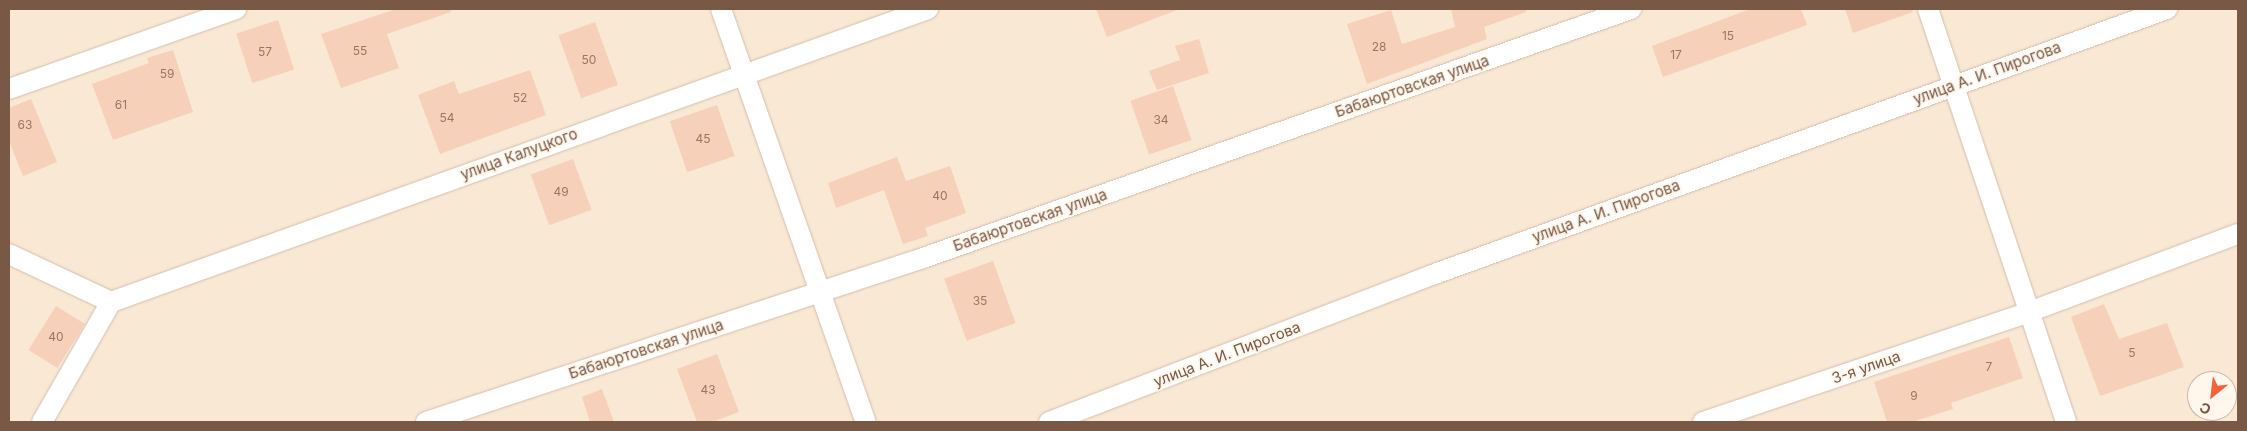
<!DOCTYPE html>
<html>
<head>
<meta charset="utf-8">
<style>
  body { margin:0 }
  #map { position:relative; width:2247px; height:431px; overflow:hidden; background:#fef4e4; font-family:Inter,sans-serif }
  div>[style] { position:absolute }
  .residential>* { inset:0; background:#f9e8d4 }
  .building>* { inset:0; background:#f7d0b9; transform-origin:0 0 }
  .roads { filter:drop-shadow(0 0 1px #d4bdab) drop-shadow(0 0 1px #d4bdab) }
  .street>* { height:20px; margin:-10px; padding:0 10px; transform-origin:10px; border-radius:10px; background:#fff }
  span { translate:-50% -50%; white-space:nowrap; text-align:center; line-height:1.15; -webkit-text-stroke:4px #fff7ec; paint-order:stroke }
  .number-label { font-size:12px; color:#997663 }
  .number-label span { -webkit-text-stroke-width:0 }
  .street-label { font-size:15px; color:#7a5846 }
  .frame { position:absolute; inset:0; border:10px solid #7a5846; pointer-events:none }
  .north { position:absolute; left:2187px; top:371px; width:50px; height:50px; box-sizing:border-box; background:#fff7ec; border:1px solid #cab7aa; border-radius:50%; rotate:209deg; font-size:14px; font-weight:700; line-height:20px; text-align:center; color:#7a5846 }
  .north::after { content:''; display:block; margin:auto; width:18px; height:22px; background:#f4633d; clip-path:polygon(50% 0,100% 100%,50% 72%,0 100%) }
</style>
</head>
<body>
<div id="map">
  <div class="residential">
    <div style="clip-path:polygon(evenodd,9px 9px,2238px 9px,2238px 422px,9px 422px,9px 9px,2197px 381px,2227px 381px,2227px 411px,2197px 411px,2197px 381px)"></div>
  </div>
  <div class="building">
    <div style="clip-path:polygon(396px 9px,451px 9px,451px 12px,387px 34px,399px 68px,341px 88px,321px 34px)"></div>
    <div style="clip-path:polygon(1096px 9px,1177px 9px,1177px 10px,1107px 37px)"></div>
    <div style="clip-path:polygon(1451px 9px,1526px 9px,1526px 12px,1484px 27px,1487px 39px,1367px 84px,1347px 24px,1391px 10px,1402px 44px,1455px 27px)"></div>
    <div style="clip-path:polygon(1750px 9px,1801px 9px,1807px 25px,1663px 77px,1652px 46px)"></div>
    <div style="clip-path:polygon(1845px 9px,1912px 9px,1913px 12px,1853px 33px)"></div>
    <div style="left:278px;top:20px;width:52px;height:44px;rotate:72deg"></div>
    <div style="left:595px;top:22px;width:67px;height:39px;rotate:70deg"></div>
    <div style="clip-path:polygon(1199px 39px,1209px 73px,1157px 90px,1149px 71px,1180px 60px,1175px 46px)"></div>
    <div style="clip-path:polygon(173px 50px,193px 112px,113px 140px,92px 84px,149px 63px,147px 58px)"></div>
    <div style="clip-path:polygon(530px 70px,546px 115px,440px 154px,418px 95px,454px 81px,459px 94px)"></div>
    <div style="left:1173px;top:86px;width:57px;height:45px;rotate:71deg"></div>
    <div style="clip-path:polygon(31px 99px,57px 162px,23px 176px,9px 141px,9px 108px)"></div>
    <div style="left:717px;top:105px;width:54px;height:50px;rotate:71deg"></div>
    <div style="clip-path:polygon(897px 157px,906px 181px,950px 166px,966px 213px,925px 228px,928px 236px,903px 244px,884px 190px,836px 208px,828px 183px)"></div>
    <div style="left:573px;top:159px;width:54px;height:45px;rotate:70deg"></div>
    <div style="left:993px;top:261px;width:66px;height:52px;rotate:70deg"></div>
    <div style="clip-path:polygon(2104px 304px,2119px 339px,2167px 323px,2184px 367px,2100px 396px,2071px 317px)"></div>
    <div style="left:56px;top:306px;width:34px;height:52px;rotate:32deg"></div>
    <div style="clip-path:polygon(2009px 337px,2023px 378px,1951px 403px,1953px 409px,1912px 422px,1887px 422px,1874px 382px)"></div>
    <div style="clip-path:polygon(717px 354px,739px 412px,712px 422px,697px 422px,677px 369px)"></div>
    <div style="clip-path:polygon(602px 389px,614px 422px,590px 422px,582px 397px)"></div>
  </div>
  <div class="roads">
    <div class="street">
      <div style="left:721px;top:9px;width:438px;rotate:70.7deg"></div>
      <div style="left:1928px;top:9px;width:435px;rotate:71.5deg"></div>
      <div style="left:9px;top:89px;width:241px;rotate:-19.4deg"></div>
      <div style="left:9px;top:254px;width:113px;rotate:25.2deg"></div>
      <div style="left:111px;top:302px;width:868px;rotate:-19.73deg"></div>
      <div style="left:42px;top:422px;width:138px;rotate:-60.1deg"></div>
      <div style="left:426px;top:422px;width:523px;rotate:-18.26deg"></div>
      <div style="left:923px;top:258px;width:751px;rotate:-19.38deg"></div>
      <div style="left:1049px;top:422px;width:410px;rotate:-21deg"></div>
      <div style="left:1432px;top:275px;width:782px;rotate:-19.9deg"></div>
      <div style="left:1703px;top:422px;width:344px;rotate:-18.6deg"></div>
      <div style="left:2029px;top:312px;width:223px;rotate:-20.5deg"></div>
    </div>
  </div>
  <div class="number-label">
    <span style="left:1728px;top:36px">15</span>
    <span style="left:1379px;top:47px">28</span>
    <span style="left:360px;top:51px">55</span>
    <span style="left:265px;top:52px">57</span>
    <span style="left:1676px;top:55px">17</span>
    <span style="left:589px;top:60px">50</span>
    <span style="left:167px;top:74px">59</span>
    <span style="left:520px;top:98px">52</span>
    <span style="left:121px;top:105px">61</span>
    <span style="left:447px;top:118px">54</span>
    <span style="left:1161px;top:120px">34</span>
    <span style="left:25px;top:125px">63</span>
    <span style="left:703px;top:139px">45</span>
    <span style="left:561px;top:192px">49</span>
    <span style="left:940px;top:196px">40</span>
    <span style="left:980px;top:301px">35</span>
    <span style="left:56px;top:337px">40</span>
    <span style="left:2132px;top:353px">5</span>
    <span style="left:1989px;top:367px">7</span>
    <span style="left:708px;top:390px">43</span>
    <span style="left:1914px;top:396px">9</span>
  </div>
  <div class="street-label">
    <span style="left:1987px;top:73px;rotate:-20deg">улица А. И. Пирогова</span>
    <span style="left:1412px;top:86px;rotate:-19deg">Бабаюртовская улица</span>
    <span style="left:519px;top:154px;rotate:-20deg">улица Калуцкого</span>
    <span style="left:1606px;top:211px;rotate:-20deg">улица А. И. Пирогова</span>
    <span style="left:1030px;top:220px;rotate:-19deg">Бабаюртовская улица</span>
    <span style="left:646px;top:349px;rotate:-18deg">Бабаюртовская улица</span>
    <span style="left:1227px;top:354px;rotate:-21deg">улица А. И. Пирогова</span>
    <span style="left:1866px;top:367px;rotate:-19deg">3-я улица</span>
  </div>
  <div class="frame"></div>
  <div class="north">С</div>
</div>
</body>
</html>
